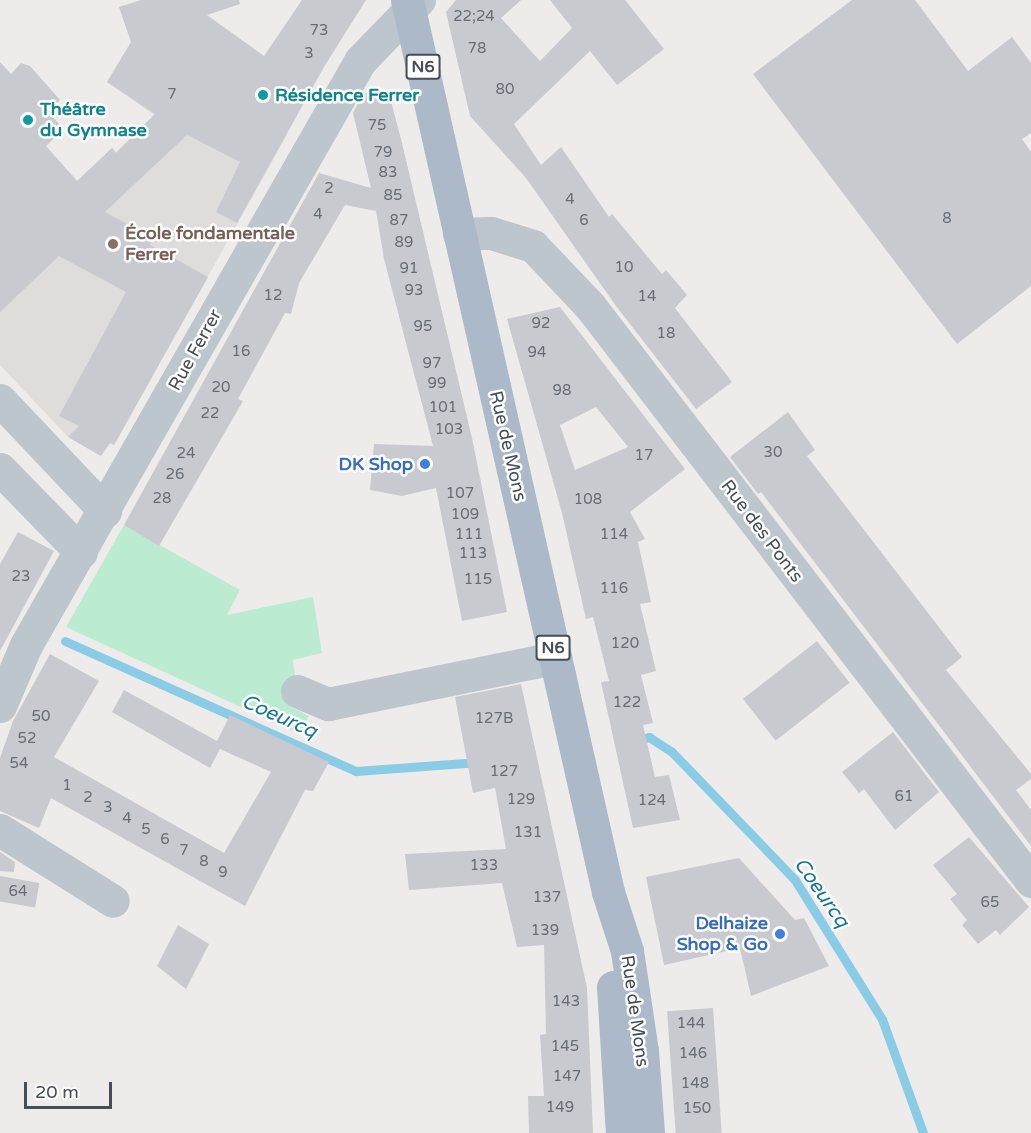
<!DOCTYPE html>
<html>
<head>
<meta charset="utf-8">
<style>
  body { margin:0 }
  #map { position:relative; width:1031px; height:1133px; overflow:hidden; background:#eeebeb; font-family:"Varela Round",sans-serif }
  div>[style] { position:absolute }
  .education>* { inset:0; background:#dfdddc }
  .green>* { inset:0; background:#bbebd1 }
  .stream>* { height:9px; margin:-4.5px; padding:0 4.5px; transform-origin:4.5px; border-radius:4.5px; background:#8acce5 }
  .building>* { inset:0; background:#c8cad0; transform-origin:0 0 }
  .minor>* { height:33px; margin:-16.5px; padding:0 16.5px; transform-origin:16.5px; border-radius:16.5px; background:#bdc5cd }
  .major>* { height:33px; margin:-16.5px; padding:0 16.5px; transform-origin:16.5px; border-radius:16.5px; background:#acb9c9 }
  .dots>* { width:16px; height:16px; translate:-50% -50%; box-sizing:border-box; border:3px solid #fff; border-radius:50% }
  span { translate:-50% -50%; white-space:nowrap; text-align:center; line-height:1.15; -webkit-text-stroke:5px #fff; paint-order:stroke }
  .number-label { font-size:15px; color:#666c75 }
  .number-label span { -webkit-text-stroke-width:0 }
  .shield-label span { padding:2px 4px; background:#fff; border:2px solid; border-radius:4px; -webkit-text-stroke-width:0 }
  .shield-label { font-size:16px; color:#454d57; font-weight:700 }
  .culture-label { font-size:18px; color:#0d838f; font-weight:700 }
  .left { translate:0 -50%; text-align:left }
  .education-label { font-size:18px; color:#785e54; font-weight:700 }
  .street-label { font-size:18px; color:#454d57 }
  .shop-label { font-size:18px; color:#366cbe; font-weight:700 }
  .right { translate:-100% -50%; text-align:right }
  .water-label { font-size:20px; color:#14759b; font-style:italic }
  .scale { position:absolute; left:24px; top:1082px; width:88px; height:27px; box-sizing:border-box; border:3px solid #454d57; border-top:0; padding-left:8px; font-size:18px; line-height:21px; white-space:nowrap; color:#454d57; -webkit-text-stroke:4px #fff; paint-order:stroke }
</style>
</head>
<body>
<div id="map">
  <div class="education">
    <div style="clip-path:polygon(132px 41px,234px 105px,288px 133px,114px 445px,110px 443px,101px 456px,68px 437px,0 365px,0 237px,55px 157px,78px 181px,112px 148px,116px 152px,154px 115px,107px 82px)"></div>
  </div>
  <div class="green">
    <div style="clip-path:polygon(124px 525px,240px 590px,227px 615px,313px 597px,322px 653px,293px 660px,297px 691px,289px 706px,309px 716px,300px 734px,66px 627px)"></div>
  </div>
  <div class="stream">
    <div style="left:65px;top:641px;width:319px;rotate:24.1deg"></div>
    <div style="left:356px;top:771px;width:123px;rotate:-4.2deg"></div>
    <div style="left:635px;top:741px;width:15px;rotate:-16deg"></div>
    <div style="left:649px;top:737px;width:27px;rotate:33deg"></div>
    <div style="left:672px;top:752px;width:178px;rotate:46.1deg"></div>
    <div style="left:795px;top:880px;width:164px;rotate:58deg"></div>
    <div style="left:882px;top:1019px;width:121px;rotate:70.2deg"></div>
  </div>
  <div class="building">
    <div style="clip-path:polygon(141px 0,239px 0,240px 4px,207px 15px,264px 56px,302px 0,366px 0,324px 67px,237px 223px,216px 212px,240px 162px,187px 135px,105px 212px,153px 238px,150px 245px,208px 277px,114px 445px,110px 443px,101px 456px,68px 437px,79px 426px,59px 416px,126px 292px,59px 256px,0 312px,0 62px,11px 74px,21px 63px,30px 66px,60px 100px,48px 112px,64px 129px,46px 146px,77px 181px,112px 148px,116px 153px,155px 114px,107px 82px,131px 42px,119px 7px)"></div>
    <div style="clip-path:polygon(456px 0,521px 0,501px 18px,540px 61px,572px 28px,550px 0,625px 0,664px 49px,617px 85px,590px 51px,514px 124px,541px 165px,561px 147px,609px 217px,612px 214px,662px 274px,666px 270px,687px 295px,675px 308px,732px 382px,696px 409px,616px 306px,526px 178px,470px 116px,446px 12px)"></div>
    <div style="clip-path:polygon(852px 0,915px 0,968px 71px,1012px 37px,1031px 63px,1031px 133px,1022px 139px,1031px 152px,1031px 286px,957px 344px,753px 74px)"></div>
    <div style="clip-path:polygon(380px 89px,389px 94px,401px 139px,472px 438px,507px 612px,462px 621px,436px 488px,402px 496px,370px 490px,374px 444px,433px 446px,384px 259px,376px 211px,345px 205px,299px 283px,291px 314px,285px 313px,238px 399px,243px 401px,159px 546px,124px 525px,319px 173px,371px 188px,353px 113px,363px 94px)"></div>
    <div style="clip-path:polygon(evenodd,560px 307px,685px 469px,630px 512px,645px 539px,638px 542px,651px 602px,640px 604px,656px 671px,641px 675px,653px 723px,643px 725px,655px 777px,669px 775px,680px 820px,633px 828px,601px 682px,609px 681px,593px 617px,586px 619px,562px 513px,507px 319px,560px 307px,596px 407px,628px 447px,575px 470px,560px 425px,596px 407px)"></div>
    <div style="clip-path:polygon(788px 412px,815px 450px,807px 456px,962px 657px,946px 670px,1031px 774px,1031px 779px,1016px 790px,1031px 810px,1031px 846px,761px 492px,758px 494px,730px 457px)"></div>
    <div style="clip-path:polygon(18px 532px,54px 551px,0 651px,0 564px)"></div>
    <div style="left:817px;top:641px;width:53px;height:94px;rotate:52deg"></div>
    <div style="clip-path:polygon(50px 654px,99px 681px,54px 757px,224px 853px,271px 772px,220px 749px,210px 768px,112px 712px,124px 690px,217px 741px,230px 715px,329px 762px,313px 791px,305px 790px,245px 906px,51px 798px,39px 828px,0 811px,0 758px,13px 721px)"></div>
    <div style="clip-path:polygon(521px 684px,587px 988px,593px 1133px,529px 1133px,528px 1096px,544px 1096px,540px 1035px,546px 1034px,544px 945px,517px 947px,502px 883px,409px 890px,405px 854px,506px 849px,495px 788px,473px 793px,455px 697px)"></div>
    <div style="clip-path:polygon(893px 732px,939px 792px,895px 830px,864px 789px,859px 793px,842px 772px)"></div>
    <div style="clip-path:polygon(969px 837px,1029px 907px,1000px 935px,996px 930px,978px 944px,962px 925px,967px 920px,950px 899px,957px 894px,933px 865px)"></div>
    <div style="clip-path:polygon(0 852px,15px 862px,14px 872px,0 871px)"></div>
    <div style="clip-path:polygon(739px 858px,795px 920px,804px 918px,829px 966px,751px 996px,740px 948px,664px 965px,646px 877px)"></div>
    <div style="left:0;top:876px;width:40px;height:25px;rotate:10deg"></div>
    <div style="clip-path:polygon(178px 925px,209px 944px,186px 989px,157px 966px)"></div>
    <div style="left:713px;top:1008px;width:125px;height:46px;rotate:86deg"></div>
  </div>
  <div class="minor">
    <div style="left:459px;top:234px;width:32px;rotate:-2deg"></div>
    <div style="left:491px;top:233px;width:44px;rotate:17.2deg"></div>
    <div style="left:533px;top:246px;width:83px;rotate:46.5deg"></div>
    <div style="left:590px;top:306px;width:725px;rotate:52.51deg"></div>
    <div style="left:0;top:400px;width:153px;rotate:46.6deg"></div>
    <div style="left:0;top:469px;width:116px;rotate:45.7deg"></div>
    <div style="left:297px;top:691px;width:34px;rotate:23deg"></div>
    <div style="left:328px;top:704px;width:232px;rotate:-11.5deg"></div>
    <div style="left:0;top:706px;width:66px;rotate:-66.9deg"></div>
    <div style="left:26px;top:645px;width:673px;rotate:-60.23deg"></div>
    <div style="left:360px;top:61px;width:85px;rotate:-46deg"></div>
    <div style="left:0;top:830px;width:133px;rotate:32.1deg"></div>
  </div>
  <div class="major">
    <div style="left:407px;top:0;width:914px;rotate:77.3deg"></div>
    <div style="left:608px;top:892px;width:62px;rotate:72.1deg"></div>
    <div style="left:627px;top:951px;width:101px;rotate:81.5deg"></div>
    <div style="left:642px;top:1051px;width:82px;rotate:85.8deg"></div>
    <div style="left:613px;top:987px;width:146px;rotate:86.5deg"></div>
  </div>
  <div class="dots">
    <div style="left:263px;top:95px;background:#0f9aa8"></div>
    <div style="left:28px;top:120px;background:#0f9aa8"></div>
    <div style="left:113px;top:244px;background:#8d6e63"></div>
    <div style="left:425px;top:464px;background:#3f7fe0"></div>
    <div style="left:780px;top:934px;background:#3f7fe0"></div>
  </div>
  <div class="number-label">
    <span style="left:474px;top:17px">22;24</span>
    <span style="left:319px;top:31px">73</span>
    <span style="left:477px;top:49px">78</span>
    <span style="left:309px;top:54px">3</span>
    <span style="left:505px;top:90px">80</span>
    <span style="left:172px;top:95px">7</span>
    <span style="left:377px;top:126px">75</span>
    <span style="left:383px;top:153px">79</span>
    <span style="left:388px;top:173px">83</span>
    <span style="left:329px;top:189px">2</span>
    <span style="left:393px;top:196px">85</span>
    <span style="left:570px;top:200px">4</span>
    <span style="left:318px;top:215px">4</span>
    <span style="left:947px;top:219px">8</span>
    <span style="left:399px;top:221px">87</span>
    <span style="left:584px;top:221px">6</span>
    <span style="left:404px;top:243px">89</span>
    <span style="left:624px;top:268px">10</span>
    <span style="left:409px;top:269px">91</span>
    <span style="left:414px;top:291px">93</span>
    <span style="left:273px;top:296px">12</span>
    <span style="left:647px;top:297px">14</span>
    <span style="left:541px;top:324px">92</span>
    <span style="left:423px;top:327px">95</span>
    <span style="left:666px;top:334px">18</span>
    <span style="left:241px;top:352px">16</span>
    <span style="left:537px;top:353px">94</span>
    <span style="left:432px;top:364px">97</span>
    <span style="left:437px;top:384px">99</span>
    <span style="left:221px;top:388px">20</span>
    <span style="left:562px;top:391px">98</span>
    <span style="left:443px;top:408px">101</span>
    <span style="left:210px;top:414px">22</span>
    <span style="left:449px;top:430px">103</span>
    <span style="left:773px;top:453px">30</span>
    <span style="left:186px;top:454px">24</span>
    <span style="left:644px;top:456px">17</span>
    <span style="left:175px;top:475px">26</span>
    <span style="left:460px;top:494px">107</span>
    <span style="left:162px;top:499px">28</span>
    <span style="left:588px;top:500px">108</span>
    <span style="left:465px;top:515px">109</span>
    <span style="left:469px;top:535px">111</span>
    <span style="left:614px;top:535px">114</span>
    <span style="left:473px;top:554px">113</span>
    <span style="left:21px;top:577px">23</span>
    <span style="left:478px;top:580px">115</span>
    <span style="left:614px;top:589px">116</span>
    <span style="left:625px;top:644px">120</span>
    <span style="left:627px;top:703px">122</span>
    <span style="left:41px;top:717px">50</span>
    <span style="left:494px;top:719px">127B</span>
    <span style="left:27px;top:739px">52</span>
    <span style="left:19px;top:764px">54</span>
    <span style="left:504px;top:772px">127</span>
    <span style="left:67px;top:786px">1</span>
    <span style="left:904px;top:797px">61</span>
    <span style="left:88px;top:798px">2</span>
    <span style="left:521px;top:800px">129</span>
    <span style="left:652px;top:801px">124</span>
    <span style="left:108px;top:808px">3</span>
    <span style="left:127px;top:819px">4</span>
    <span style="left:146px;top:830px">5</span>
    <span style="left:528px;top:833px">131</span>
    <span style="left:165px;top:840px">6</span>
    <span style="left:184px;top:851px">7</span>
    <span style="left:204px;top:862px">8</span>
    <span style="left:484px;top:866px">133</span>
    <span style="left:223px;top:873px">9</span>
    <span style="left:18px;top:892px">64</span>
    <span style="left:547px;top:898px">137</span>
    <span style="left:990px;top:903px">65</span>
    <span style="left:545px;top:931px">139</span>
    <span style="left:566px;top:1002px">143</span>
    <span style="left:691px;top:1024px">144</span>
    <span style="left:565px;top:1047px">145</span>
    <span style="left:693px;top:1054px">146</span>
    <span style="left:567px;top:1077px">147</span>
    <span style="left:695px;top:1084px">148</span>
    <span style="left:560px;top:1108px">149</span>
    <span style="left:697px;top:1109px">150</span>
  </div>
  <div class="shield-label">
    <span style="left:423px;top:67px">N6</span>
    <span style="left:553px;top:648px">N6</span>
  </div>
  <div class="culture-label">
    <span class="left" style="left:275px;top:95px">Résidence Ferrer</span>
    <span class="left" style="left:40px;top:120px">Théâtre<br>du Gymnase</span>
  </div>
  <div class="education-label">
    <span class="left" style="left:125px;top:244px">École fondamentale<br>Ferrer</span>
  </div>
  <div class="street-label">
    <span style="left:195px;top:350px;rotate:-61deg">Rue Ferrer</span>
    <span style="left:508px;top:446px;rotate:77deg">Rue de Mons</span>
    <span style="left:762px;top:531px;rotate:53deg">Rue des Ponts</span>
    <span style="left:635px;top:1011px;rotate:82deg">Rue de Mons</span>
  </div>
  <div class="shop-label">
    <span class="right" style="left:413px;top:464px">DK Shop</span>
    <span class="right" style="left:768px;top:934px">Delhaize<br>Shop &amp; Go</span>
  </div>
  <div class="water-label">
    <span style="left:279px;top:717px;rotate:24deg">Coeurcq</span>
    <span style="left:821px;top:893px;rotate:55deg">Coeurcq</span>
  </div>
  <div class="scale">20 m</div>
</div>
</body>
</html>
